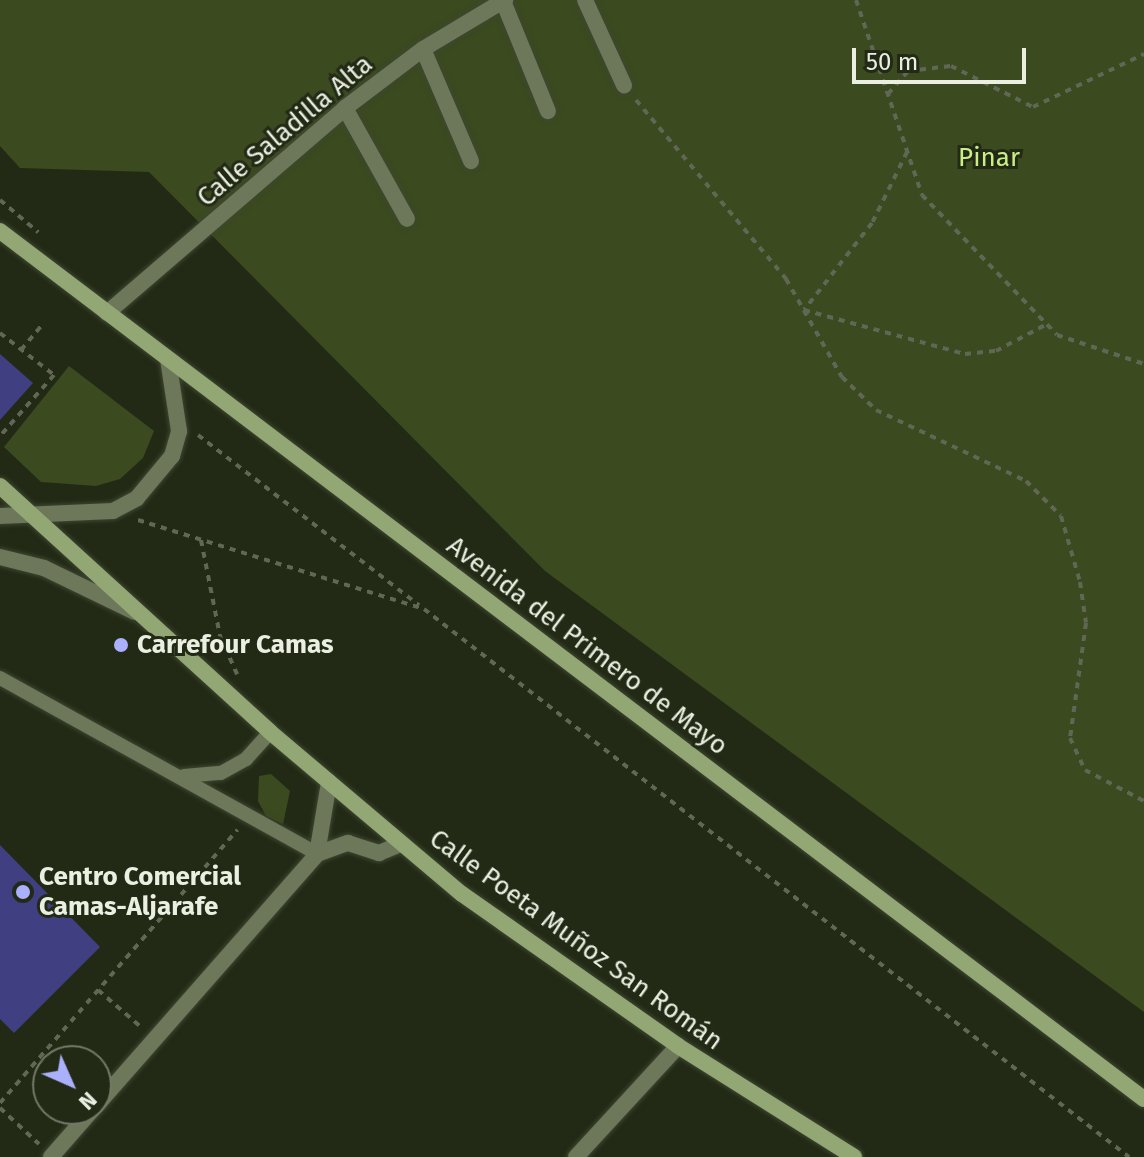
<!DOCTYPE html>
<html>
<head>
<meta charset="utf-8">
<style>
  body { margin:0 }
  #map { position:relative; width:1144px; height:1157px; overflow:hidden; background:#222a15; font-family:"Fira Sans",sans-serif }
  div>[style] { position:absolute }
  .green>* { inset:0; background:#3b4a1f }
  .building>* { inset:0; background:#403f81 }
  .path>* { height:4px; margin-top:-2px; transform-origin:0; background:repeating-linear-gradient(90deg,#606755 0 6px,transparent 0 12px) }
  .roads { filter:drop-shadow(0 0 2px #3e4632) drop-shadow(0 0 2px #3e4632) }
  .lane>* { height:14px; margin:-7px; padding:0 7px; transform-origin:7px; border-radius:7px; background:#6c7859 }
  .street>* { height:16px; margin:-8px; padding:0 8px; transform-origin:8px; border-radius:8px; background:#6c7859 }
  .secondary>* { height:16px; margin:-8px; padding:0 8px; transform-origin:8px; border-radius:8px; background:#93a774 }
  .dots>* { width:22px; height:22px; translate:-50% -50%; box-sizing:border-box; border:4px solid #222a15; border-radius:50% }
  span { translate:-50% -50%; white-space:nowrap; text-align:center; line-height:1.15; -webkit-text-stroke:6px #222a15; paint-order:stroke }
  .street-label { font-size:26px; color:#eaefe2 }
  .park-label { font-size:26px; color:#c9ee85 }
  .poi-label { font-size:26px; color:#eaefe2; font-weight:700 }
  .left { translate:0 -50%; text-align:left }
  .north { position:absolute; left:32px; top:1045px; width:80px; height:80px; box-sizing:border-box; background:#222a15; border:2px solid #727967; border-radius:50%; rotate:135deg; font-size:22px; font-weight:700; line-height:32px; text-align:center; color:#eaefe2 }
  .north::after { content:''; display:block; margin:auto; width:28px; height:36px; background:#aab0fb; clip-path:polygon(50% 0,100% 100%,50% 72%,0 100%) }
  .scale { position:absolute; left:852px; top:48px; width:174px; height:36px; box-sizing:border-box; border:4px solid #eaefe2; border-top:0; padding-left:10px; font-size:24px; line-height:28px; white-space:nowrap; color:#eaefe2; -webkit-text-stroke:6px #222a15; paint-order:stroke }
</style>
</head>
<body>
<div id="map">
  <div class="green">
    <div style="clip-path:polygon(0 0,1144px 0,1144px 1012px,545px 571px,149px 172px,20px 168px,0 146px)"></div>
    <div style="clip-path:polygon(69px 366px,154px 431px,143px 458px,120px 479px,96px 486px,41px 482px,4px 447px)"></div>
    <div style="clip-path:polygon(271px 774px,290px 791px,283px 824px,266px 816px,258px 801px,259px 776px)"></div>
  </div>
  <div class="building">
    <div style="clip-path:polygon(0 354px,33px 383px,0 420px)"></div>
    <div style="clip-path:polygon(0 845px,100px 947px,14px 1033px,0 1019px)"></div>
  </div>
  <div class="path">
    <div style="left:856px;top:0;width:206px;rotate:71.3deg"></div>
    <div style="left:922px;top:195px;width:194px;rotate:46deg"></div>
    <div style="left:1057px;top:335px;width:92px;rotate:18.4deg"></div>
    <div style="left:888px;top:94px;width:30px;rotate:-49deg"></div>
    <div style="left:908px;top:71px;width:43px;rotate:-6.6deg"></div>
    <div style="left:951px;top:66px;width:92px;rotate:26.6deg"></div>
    <div style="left:1033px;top:107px;width:123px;rotate:-25.5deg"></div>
    <div style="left:636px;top:100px;width:234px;rotate:50deg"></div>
    <div style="left:786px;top:279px;width:113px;rotate:60.3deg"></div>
    <div style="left:842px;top:377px;width:47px;rotate:44.1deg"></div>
    <div style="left:876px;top:410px;width:166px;rotate:25.3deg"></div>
    <div style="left:1026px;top:481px;width:49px;rotate:45deg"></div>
    <div style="left:1061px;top:516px;width:69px;rotate:73.9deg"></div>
    <div style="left:1080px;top:582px;width:41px;rotate:81.7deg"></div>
    <div style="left:1086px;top:623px;width:116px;rotate:97.9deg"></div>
    <div style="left:1070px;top:738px;width:35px;rotate:65deg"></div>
    <div style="left:1085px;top:770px;width:67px;rotate:27.7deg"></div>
    <div style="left:907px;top:152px;width:79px;rotate:116.2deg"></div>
    <div style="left:872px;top:223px;width:110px;rotate:128deg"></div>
    <div style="left:804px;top:310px;width:167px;rotate:15.3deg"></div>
    <div style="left:965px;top:354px;width:31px;rotate:-6deg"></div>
    <div style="left:996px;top:351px;width:58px;rotate:-27.9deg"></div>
    <div style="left:0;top:200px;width:50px;rotate:40.1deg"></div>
    <div style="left:0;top:333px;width:68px;rotate:37.9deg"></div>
    <div style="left:54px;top:375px;width:81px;rotate:131.5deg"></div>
    <div style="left:21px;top:350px;width:33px;rotate:-50deg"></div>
    <div style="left:198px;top:435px;width:279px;rotate:37.6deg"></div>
    <div style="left:138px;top:520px;width:300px;rotate:17.3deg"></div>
    <div style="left:424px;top:609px;width:893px;rotate:37.86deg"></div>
    <div style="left:201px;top:540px;width:98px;rotate:78.8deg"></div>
    <div style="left:220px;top:636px;width:42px;rotate:65.9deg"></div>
    <div style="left:98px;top:990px;width:57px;rotate:40.7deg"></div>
    <div style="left:0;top:1103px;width:362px;rotate:-49deg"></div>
    <div style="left:0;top:1108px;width:53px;rotate:42.7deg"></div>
  </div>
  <div class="roads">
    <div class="lane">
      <div style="left:0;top:678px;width:363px;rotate:29deg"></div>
      <div style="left:184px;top:776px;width:37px;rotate:-5deg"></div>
      <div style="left:221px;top:773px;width:29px;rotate:-29deg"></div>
      <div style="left:246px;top:759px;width:36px;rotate:-48deg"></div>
    </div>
    <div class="street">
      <div style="left:585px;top:0;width:94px;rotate:65.4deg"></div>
      <div style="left:503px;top:1px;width:119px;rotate:67.8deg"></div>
      <div style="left:423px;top:49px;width:122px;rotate:66.8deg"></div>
      <div style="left:345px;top:108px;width:127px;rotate:60.8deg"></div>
      <div style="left:107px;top:313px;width:314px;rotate:-40.7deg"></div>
      <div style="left:345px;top:108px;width:98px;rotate:-37.1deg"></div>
      <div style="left:423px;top:49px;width:96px;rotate:-30.9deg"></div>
      <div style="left:0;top:516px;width:113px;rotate:-2.5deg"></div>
      <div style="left:113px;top:511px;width:27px;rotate:-28deg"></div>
      <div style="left:137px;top:498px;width:55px;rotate:-50.2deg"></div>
      <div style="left:172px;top:456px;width:26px;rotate:-74deg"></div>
      <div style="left:179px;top:431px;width:73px;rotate:-98.7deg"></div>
      <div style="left:0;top:557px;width:45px;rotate:14deg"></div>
      <div style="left:44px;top:568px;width:101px;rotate:25.8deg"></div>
      <div style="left:317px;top:854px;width:73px;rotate:-80.5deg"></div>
      <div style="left:96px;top:1106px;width:335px;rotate:-48.7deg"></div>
      <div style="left:317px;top:854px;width:33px;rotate:-20deg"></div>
      <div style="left:348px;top:843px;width:33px;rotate:18deg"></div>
      <div style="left:379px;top:853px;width:23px;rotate:-23deg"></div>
      <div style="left:51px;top:1157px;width:64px;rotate:-48.8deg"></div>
      <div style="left:576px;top:1157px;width:151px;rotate:-47.4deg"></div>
    </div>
    <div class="secondary">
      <div style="left:0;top:231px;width:1436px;rotate:37.19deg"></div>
      <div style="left:0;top:486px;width:365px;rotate:42.3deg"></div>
      <div style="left:270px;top:732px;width:251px;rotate:40.2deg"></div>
      <div style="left:462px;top:894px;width:264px;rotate:35.1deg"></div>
      <div style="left:678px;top:1046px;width:208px;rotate:32.2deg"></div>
    </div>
  </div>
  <div class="dots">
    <div style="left:121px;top:645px;background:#aab0fb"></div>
    <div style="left:23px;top:892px;background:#aab0fb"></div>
  </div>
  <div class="street-label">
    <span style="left:285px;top:131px;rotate:-40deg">Calle Saladilla Alta</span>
    <span style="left:587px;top:646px;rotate:37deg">Avenida del Primero de Mayo</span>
    <span style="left:576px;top:940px;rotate:36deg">Calle Poeta Muñoz San Román</span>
  </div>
  <div class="park-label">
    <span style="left:989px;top:158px">Pinar</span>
  </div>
  <div class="poi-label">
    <span class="left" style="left:137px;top:645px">Carrefour Camas</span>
    <span class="left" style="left:39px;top:892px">Centro Comercial<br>Camas-Aljarafe</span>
  </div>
  <div class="north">N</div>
  <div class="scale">50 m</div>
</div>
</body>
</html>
